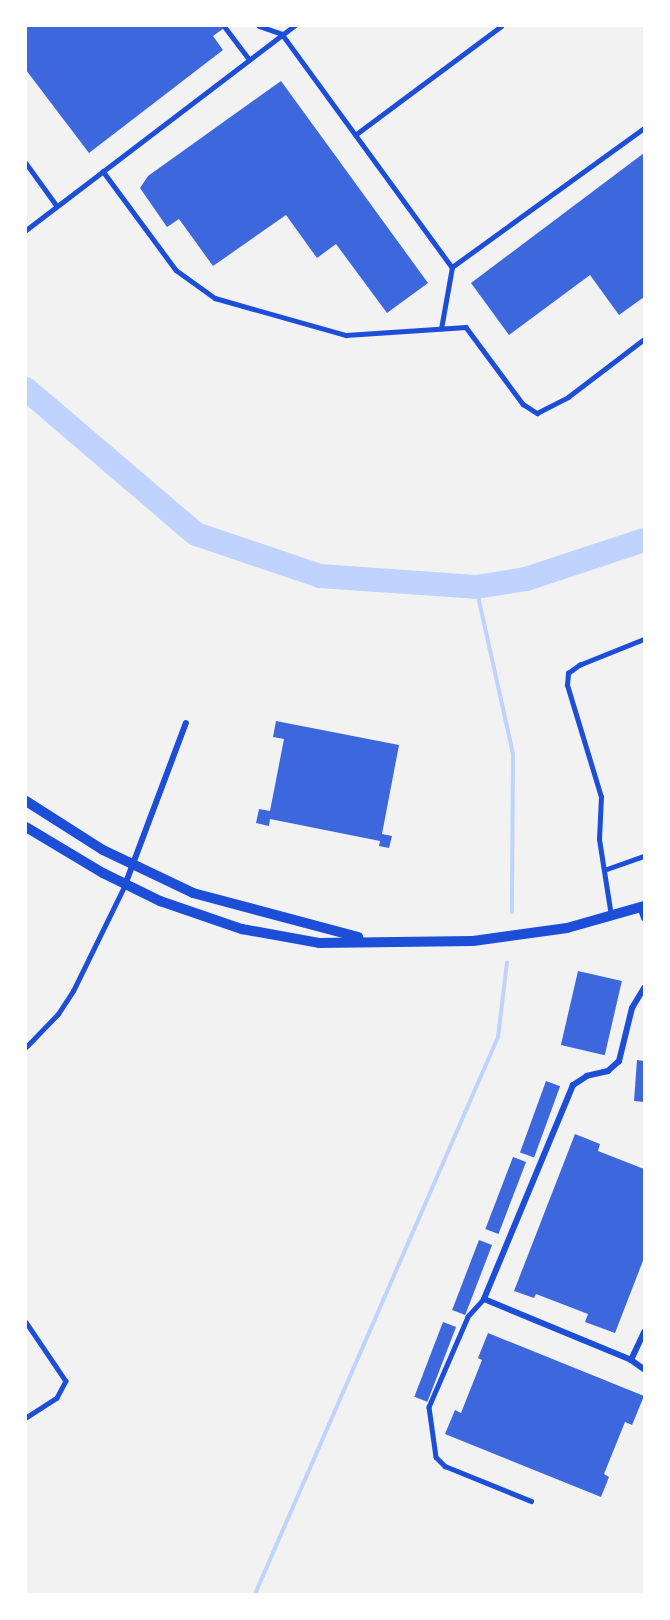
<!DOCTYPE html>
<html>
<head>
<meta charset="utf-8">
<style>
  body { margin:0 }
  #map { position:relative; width:670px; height:1620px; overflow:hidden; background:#f2f2f2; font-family:"Varela Round",sans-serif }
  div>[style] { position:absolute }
  .stream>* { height:4px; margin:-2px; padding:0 2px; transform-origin:2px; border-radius:2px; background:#bfd3fe }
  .river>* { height:24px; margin:-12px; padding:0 12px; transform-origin:12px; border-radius:12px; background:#bfd3fe }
  .building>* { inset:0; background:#3d67dc; transform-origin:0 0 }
  .service>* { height:4.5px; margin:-2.25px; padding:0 2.25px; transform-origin:2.25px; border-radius:2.25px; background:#1d4ed8 }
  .minor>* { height:6px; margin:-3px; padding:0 3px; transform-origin:3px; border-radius:3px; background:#1d4ed8 }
  .tertiary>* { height:10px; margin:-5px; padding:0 5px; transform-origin:5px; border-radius:5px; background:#1d4ed8 }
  span { translate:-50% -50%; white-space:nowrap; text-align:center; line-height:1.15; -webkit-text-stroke:5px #fff; paint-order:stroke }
  .frame { position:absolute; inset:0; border:27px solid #fff; pointer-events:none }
</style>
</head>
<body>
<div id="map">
  <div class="stream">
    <div style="left:476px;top:587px;width:171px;rotate:77.5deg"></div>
    <div style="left:513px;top:754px;width:158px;rotate:90.4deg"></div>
    <div style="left:255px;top:1594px;width:608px;rotate:-66.43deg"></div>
    <div style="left:498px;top:1037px;width:75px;rotate:-83.1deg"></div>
  </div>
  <div class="river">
    <div style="left:26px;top:389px;width:223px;rotate:40.5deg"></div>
    <div style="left:196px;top:534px;width:131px;rotate:18.7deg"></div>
    <div style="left:320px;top:576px;width:156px;rotate:4deg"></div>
    <div style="left:476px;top:587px;width:51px;rotate:-9.1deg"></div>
    <div style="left:526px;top:579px;width:124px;rotate:-18.3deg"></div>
  </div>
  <div class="building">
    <div style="clip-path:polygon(26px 26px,227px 26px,213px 36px,223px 50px,89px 153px,26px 70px)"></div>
    <div style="clip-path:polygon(281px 81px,428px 283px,387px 313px,336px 244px,317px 258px,286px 215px,213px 266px,179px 219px,167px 227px,140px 188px,148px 176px)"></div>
    <div style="clip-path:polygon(644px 153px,644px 297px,619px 315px,590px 275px,509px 335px,471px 283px)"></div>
    <div style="clip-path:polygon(276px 721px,399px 745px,382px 834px,392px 836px,389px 848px,379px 846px,380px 841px,270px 819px,269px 826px,256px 823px,259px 809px,270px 811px,284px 739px,273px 737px)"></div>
    <div style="left:578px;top:971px;width:45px;height:76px;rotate:13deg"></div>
    <div style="clip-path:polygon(637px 1060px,644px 1061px,644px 1102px,634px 1101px)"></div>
    <div style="left:546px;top:1081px;width:15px;height:76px;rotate:20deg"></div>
    <div style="clip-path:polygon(575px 1134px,600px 1144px,598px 1151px,644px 1169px,644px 1258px,615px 1333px,585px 1322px,588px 1314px,536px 1294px,534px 1298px,514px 1291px)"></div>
    <div style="left:513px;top:1157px;width:14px;height:77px;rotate:21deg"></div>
    <div style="left:479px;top:1240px;width:14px;height:75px;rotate:21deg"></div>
    <div style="left:443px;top:1322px;width:14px;height:80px;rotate:21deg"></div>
    <div style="clip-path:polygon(488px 1333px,644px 1396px,632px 1425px,625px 1422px,604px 1474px,609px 1477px,601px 1497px,445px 1434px,455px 1410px,461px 1413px,482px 1360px,478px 1358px)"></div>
  </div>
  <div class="service">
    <div style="left:259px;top:26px;width:24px;rotate:19deg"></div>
    <div style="left:282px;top:34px;width:288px;rotate:53.9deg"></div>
    <div style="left:225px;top:27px;width:40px;rotate:53deg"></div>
    <div style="left:355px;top:135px;width:182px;rotate:-36.7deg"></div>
    <div style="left:26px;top:163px;width:53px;rotate:54.2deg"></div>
    <div style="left:103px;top:171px;width:123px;rotate:53.6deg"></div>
    <div style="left:176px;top:270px;width:48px;rotate:35.7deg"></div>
    <div style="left:215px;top:298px;width:136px;rotate:15.8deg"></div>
    <div style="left:346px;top:335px;width:120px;rotate:-3.8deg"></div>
    <div style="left:466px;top:327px;width:96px;rotate:53.5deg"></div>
    <div style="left:523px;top:404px;width:17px;rotate:33deg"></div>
    <div style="left:537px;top:413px;width:35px;rotate:-27deg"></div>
    <div style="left:568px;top:397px;width:96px;rotate:-37.3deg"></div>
    <div style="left:26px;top:230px;width:337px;rotate:-37.3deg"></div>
    <div style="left:441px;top:329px;width:63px;rotate:-79.9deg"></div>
    <div style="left:452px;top:267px;width:237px;rotate:-35.9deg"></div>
    <div style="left:604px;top:870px;width:42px;rotate:-19.3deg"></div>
    <div style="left:611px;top:916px;width:78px;rotate:-98.9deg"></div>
    <div style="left:599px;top:839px;width:42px;rotate:-87.3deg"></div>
    <div style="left:601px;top:797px;width:117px;rotate:-106.9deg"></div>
    <div style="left:567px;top:685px;width:12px;rotate:-85deg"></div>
    <div style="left:568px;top:673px;width:14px;rotate:-36deg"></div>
    <div style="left:579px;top:665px;width:70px;rotate:-21.8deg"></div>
    <div style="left:26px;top:1047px;width:46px;rotate:-45.9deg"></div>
    <div style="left:58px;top:1014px;width:27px;rotate:-57deg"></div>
    <div style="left:73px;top:991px;width:118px;rotate:-63.9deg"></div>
    <div style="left:484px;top:1299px;width:24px;rotate:132deg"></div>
    <div style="left:468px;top:1317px;width:98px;rotate:113.4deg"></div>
    <div style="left:429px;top:1407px;width:50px;rotate:82deg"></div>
    <div style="left:436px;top:1457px;width:13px;rotate:45deg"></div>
    <div style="left:445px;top:1466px;width:93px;rotate:22.1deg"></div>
    <div style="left:26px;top:1322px;width:71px;rotate:55.9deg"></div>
    <div style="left:66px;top:1381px;width:19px;rotate:118deg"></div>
    <div style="left:57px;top:1398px;width:37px;rotate:147deg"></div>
  </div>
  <div class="minor">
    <div style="left:125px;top:885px;width:173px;rotate:-69.4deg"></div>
    <div style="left:640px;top:907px;width:12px;rotate:70deg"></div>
    <div style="left:644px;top:988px;width:23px;rotate:121deg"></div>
    <div style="left:632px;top:1008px;width:55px;rotate:103.8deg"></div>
    <div style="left:619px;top:1061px;width:15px;rotate:138deg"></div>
    <div style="left:608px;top:1071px;width:22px;rotate:167deg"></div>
    <div style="left:587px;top:1076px;width:17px;rotate:147deg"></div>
    <div style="left:573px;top:1085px;width:232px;rotate:112.6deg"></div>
    <div style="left:484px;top:1299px;width:159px;rotate:22.5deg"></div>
    <div style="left:631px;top:1360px;width:31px;rotate:-65deg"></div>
    <div style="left:631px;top:1360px;width:16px;rotate:35deg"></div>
  </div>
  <div class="tertiary">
    <div style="left:26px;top:801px;width:91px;rotate:32.5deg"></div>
    <div style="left:103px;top:850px;width:100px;rotate:25.5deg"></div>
    <div style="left:193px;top:893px;width:171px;rotate:14.9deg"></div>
    <div style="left:26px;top:827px;width:90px;rotate:30.9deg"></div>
    <div style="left:103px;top:873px;width:64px;rotate:26.2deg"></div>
    <div style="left:160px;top:901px;width:87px;rotate:18.9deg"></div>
    <div style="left:242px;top:929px;width:78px;rotate:10.3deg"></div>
    <div style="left:319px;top:943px;width:154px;rotate:-0.7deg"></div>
    <div style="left:473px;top:941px;width:95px;rotate:-7.9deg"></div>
    <div style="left:567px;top:928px;width:80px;rotate:-15.9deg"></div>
  </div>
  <div class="frame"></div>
</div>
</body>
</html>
